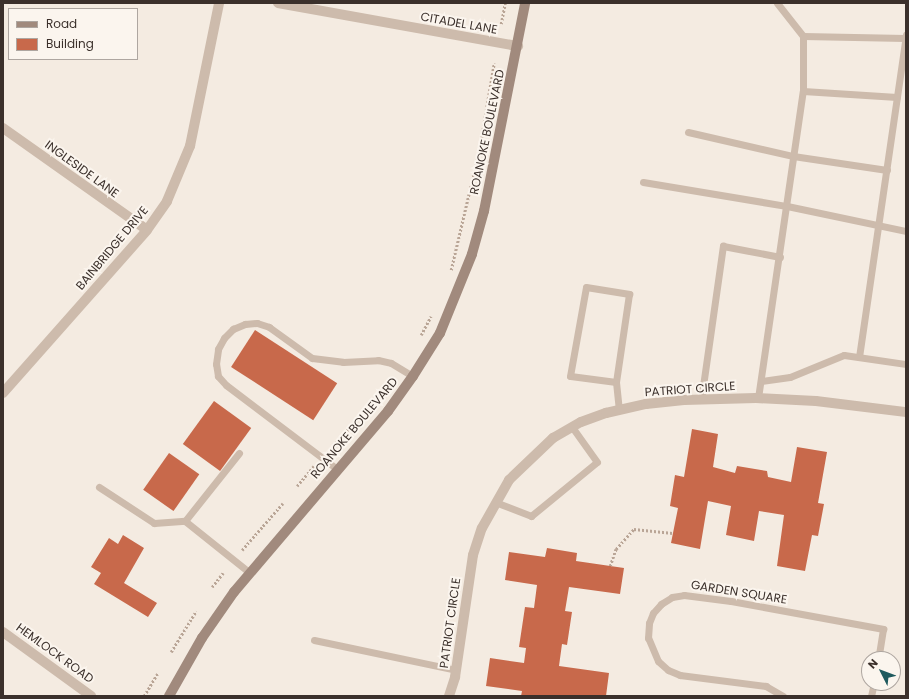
<!DOCTYPE html>
<html>
<head>
<meta charset="utf-8">
<style>
  body { margin:0 }
  #map { position:relative; width:909px; height:699px; overflow:hidden; background:#f4ebe1; font-family:Poppins,sans-serif }
  div>[style] { position:absolute }
  .building>* { inset:0; background:#c8694b; transform-origin:0 0 }
  .path>* { height:2.5px; margin-top:-1.25px; transform-origin:0; background:repeating-linear-gradient(90deg,#b9a596 0 2px,transparent 0 4px) }
  .service>* { height:7px; margin:-3.5px; padding:0 3.5px; transform-origin:3.5px; border-radius:3.5px; background:#cdbbac }
  .minor>* { height:10px; margin:-5px; padding:0 5px; transform-origin:5px; border-radius:5px; background:#cdbbac }
  .tertiary>* { height:10px; margin:-5px; padding:0 5px; transform-origin:5px; border-radius:5px; background:#cdbbac }
  .secondary>* { height:10px; margin:-5px; padding:0 5px; transform-origin:5px; border-radius:5px; background:#a18a7d }
  span { translate:-50% -50%; white-space:nowrap; text-align:center; line-height:1.15; -webkit-text-stroke:4px #fbf5ee; paint-order:stroke }
  .street-label { font-size:12px; color:#3b302b }
  .frame { position:absolute; inset:0; border:4px solid #3b302b; pointer-events:none }
  .legend { position:absolute; left:8px; top:8px; width:130px; height:52px; box-sizing:border-box; background:#fbf5ee; border:1px solid #aea6a0; margin:0; padding:5px 7px; list-style:none; font-size:12px; color:#3b302b }
  .legend li { display:flex; align-items:center; gap:8px; height:20px }
  .legend b { width:20px; border:1px solid #aea6a0 }
  .north { position:absolute; left:861px; top:651px; width:40px; height:40px; box-sizing:border-box; background:#fbf5ee; border:1px solid #aea6a0; border-radius:50%; rotate:312deg; font-size:11px; font-weight:700; line-height:16px; text-align:center; color:#3b302b }
  .north::after { content:''; display:block; margin:auto; width:14px; height:18px; background:#1f5a5e; clip-path:polygon(50% 0,100% 100%,50% 72%,0 100%) }
</style>
</head>
<body>
<div id="map">
  <div class="building">
    <div style="left:255px;top:330px;width:98px;height:44px;rotate:33deg"></div>
    <div style="left:214px;top:401px;width:46px;height:53px;rotate:36deg"></div>
    <div style="clip-path:polygon(692px 429px,718px 434px,713px 467px,735px 473px,737px 466px,767px 471px,768px 477px,791px 482px,797px 447px,827px 452px,818px 503px,824px 504px,818px 536px,812px 535px,805px 571px,777px 566px,784px 515px,759px 511px,754px 541px,726px 535px,731px 506px,708px 501px,700px 549px,671px 543px,678px 508px,670px 506px,675px 475px,684px 477px)"></div>
    <div style="left:169px;top:453px;width:37px;height:45px;rotate:35deg"></div>
    <div style="clip-path:polygon(123px 535px,144px 548px,124px 583px,157px 603px,148px 617px,94px 584px,101px 573px,91px 567px,109px 538px,118px 544px)"></div>
    <div style="clip-path:polygon(547px 548px,577px 553px,576px 561px,624px 568px,620px 594px,569px 587px,565px 611px,572px 612px,567px 645px,562px 644px,559px 666px,609px 673px,606px 696px,521px 696px,522px 691px,486px 686px,490px 658px,524px 663px,526px 648px,519px 647px,525px 607px,534px 608px,537px 585px,505px 580px,509px 552px,545px 557px)"></div>
  </div>
  <div class="path">
    <div style="left:501px;top:24px;width:21px;rotate:-79deg"></div>
    <div style="left:451px;top:270px;width:127px;rotate:-76.8deg"></div>
    <div style="left:480px;top:146px;width:84px;rotate:-80.4deg"></div>
    <div style="left:421px;top:335px;width:21px;rotate:-62deg"></div>
    <div style="left:333px;top:445px;width:69px;rotate:-46.2deg"></div>
    <div style="left:297px;top:486px;width:26px;rotate:-50deg"></div>
    <div style="left:242px;top:550px;width:62px;rotate:-48.9deg"></div>
    <div style="left:610px;top:566px;width:18px;rotate:-71deg"></div>
    <div style="left:616px;top:549px;width:27px;rotate:-48deg"></div>
    <div style="left:634px;top:529px;width:39px;rotate:6deg"></div>
    <div style="left:212px;top:587px;width:18px;rotate:-52deg"></div>
    <div style="left:171px;top:652px;width:48px;rotate:-58.6deg"></div>
    <div style="left:144px;top:696px;width:26px;rotate:-59deg"></div>
  </div>
  <div class="service">
    <div style="left:803px;top:36px;width:102px;rotate:1.1deg"></div>
    <div style="left:803px;top:91px;width:94px;rotate:3.7deg"></div>
    <div style="left:688px;top:132px;width:108px;rotate:12.9deg"></div>
    <div style="left:793px;top:156px;width:95px;rotate:8.5deg"></div>
    <div style="left:643px;top:182px;width:146px;rotate:9.5deg"></div>
    <div style="left:787px;top:206px;width:122px;rotate:11.9deg"></div>
    <div style="left:859px;top:357px;width:326px;rotate:-81.7deg"></div>
    <div style="left:761px;top:381px;width:29px;rotate:-8deg"></div>
    <div style="left:790px;top:377px;width:58px;rotate:-22.2deg"></div>
    <div style="left:844px;top:355px;width:63px;rotate:8.3deg"></div>
    <div style="left:616px;top:382px;width:46px;rotate:-172.6deg"></div>
    <div style="left:570px;top:376px;width:90px;rotate:-79.8deg"></div>
    <div style="left:586px;top:287px;width:44px;rotate:9.2deg"></div>
    <div style="left:629px;top:294px;width:89px;rotate:98.4deg"></div>
    <div style="left:616px;top:382px;width:28px;rotate:84deg"></div>
    <div style="left:758px;top:398px;width:310px;rotate:-81.7deg"></div>
    <div style="left:803px;top:91px;width:55px;rotate:-90deg"></div>
    <div style="left:803px;top:36px;width:42px;rotate:-128.2deg"></div>
    <div style="left:701px;top:400px;width:156px;rotate:-81.9deg"></div>
    <div style="left:723px;top:246px;width:58px;rotate:10.9deg"></div>
    <div style="left:239px;top:453px;width:87px;rotate:128.5deg"></div>
    <div style="left:185px;top:521px;width:82px;rotate:38.6deg"></div>
    <div style="left:337px;top:469px;width:139px;rotate:-142.9deg"></div>
    <div style="left:226px;top:385px;width:12px;rotate:-132deg"></div>
    <div style="left:218px;top:376px;width:12px;rotate:-99deg"></div>
    <div style="left:216px;top:364px;width:15px;rotate:-82deg"></div>
    <div style="left:218px;top:349px;width:13px;rotate:-61deg"></div>
    <div style="left:224px;top:338px;width:13px;rotate:-45deg"></div>
    <div style="left:233px;top:329px;width:13px;rotate:-23deg"></div>
    <div style="left:245px;top:324px;width:12px;rotate:-5deg"></div>
    <div style="left:257px;top:323px;width:13px;rotate:18deg"></div>
    <div style="left:269px;top:327px;width:53px;rotate:35.8deg"></div>
    <div style="left:312px;top:358px;width:31px;rotate:7deg"></div>
    <div style="left:343px;top:362px;width:35px;rotate:-3deg"></div>
    <div style="left:378px;top:360px;width:13px;rotate:13deg"></div>
    <div style="left:391px;top:363px;width:26px;rotate:31deg"></div>
    <div style="left:99px;top:487px;width:66px;rotate:33.2deg"></div>
    <div style="left:154px;top:523px;width:31px;rotate:-4deg"></div>
    <div style="left:495px;top:502px;width:39px;rotate:21deg"></div>
    <div style="left:531px;top:516px;width:85px;rotate:-39.3deg"></div>
    <div style="left:597px;top:462px;width:43px;rotate:-125.5deg"></div>
    <div style="left:314px;top:640px;width:145px;rotate:11.9deg"></div>
    <div style="left:783px;top:696px;width:20px;rotate:-150deg"></div>
    <div style="left:766px;top:686px;width:87px;rotate:-172.7deg"></div>
    <div style="left:680px;top:675px;width:13px;rotate:-157deg"></div>
    <div style="left:668px;top:670px;width:13px;rotate:-138deg"></div>
    <div style="left:658px;top:661px;width:25px;rotate:-113deg"></div>
    <div style="left:648px;top:638px;width:15px;rotate:-86deg"></div>
    <div style="left:649px;top:623px;width:11px;rotate:-68deg"></div>
    <div style="left:653px;top:613px;width:12px;rotate:-48deg"></div>
    <div style="left:661px;top:604px;width:13px;rotate:-32deg"></div>
    <div style="left:672px;top:597px;width:12px;rotate:-9deg"></div>
    <div style="left:684px;top:595px;width:47px;rotate:7.3deg"></div>
    <div style="left:731px;top:601px;width:155px;rotate:10.4deg"></div>
    <div style="left:883px;top:629px;width:30px;rotate:99deg"></div>
    <div style="left:871px;top:696px;width:13px;rotate:-77deg"></div>
  </div>
  <div class="minor">
    <div style="left:278px;top:3px;width:244px;rotate:10.2deg"></div>
    <div style="left:3px;top:128px;width:176px;rotate:35.3deg"></div>
    <div style="left:3px;top:393px;width:217px;rotate:-48.5deg"></div>
    <div style="left:147px;top:230px;width:35px;rotate:-55deg"></div>
    <div style="left:167px;top:201px;width:60px;rotate:-67.3deg"></div>
    <div style="left:190px;top:146px;width:146px;rotate:-78.5deg"></div>
    <div style="left:449px;top:696px;width:20px;rotate:-72deg"></div>
    <div style="left:455px;top:677px;width:123px;rotate:-81.6deg"></div>
    <div style="left:473px;top:555px;width:28px;rotate:-72deg"></div>
    <div style="left:482px;top:528px;width:55px;rotate:-60.6deg"></div>
    <div style="left:509px;top:480px;width:61px;rotate:-43.7deg"></div>
    <div style="left:553px;top:438px;width:32px;rotate:-30deg"></div>
    <div style="left:581px;top:422px;width:27px;rotate:-20deg"></div>
    <div style="left:606px;top:413px;width:41px;rotate:-12.7deg"></div>
    <div style="left:646px;top:404px;width:38px;rotate:-6deg"></div>
    <div style="left:684px;top:400px;width:72px;rotate:-1.6deg"></div>
    <div style="left:756px;top:398px;width:60px;rotate:2.9deg"></div>
    <div style="left:816px;top:401px;width:91px;rotate:7deg"></div>
  </div>
  <div class="tertiary">
    <div style="left:3px;top:632px;width:109px;rotate:36deg"></div>
  </div>
  <div class="secondary">
    <div style="left:169px;top:696px;width:67px;rotate:-60.4deg"></div>
    <div style="left:202px;top:638px;width:56px;rotate:-55.2deg"></div>
    <div style="left:234px;top:592px;width:238px;rotate:-49.6deg"></div>
    <div style="left:388px;top:411px;width:43px;rotate:-54.5deg"></div>
    <div style="left:413px;top:376px;width:51px;rotate:-57.9deg"></div>
    <div style="left:440px;top:333px;width:85px;rotate:-67.9deg"></div>
    <div style="left:472px;top:254px;width:45px;rotate:-74.4deg"></div>
    <div style="left:484px;top:211px;width:212px;rotate:-78.8deg"></div>
  </div>
  <div class="street-label">
    <span style="left:459px;top:23px;rotate:10deg">CITADEL LANE</span>
    <span style="left:487px;top:132px;rotate:-78deg">ROANOKE BOULEVARD</span>
    <span style="left:82px;top:169px;rotate:36deg">INGLESIDE LANE</span>
    <span style="left:112px;top:248px;rotate:-50deg">BAINBRIDGE DRIVE</span>
    <span style="left:690px;top:389px;rotate:-4deg">PATRIOT CIRCLE</span>
    <span style="left:354px;top:428px;rotate:-50deg">ROANOKE BOULEVARD</span>
    <span style="left:739px;top:592px;rotate:9deg">GARDEN SQUARE</span>
    <span style="left:450px;top:623px;rotate:-82deg">PATRIOT CIRCLE</span>
    <span style="left:55px;top:653px;rotate:36deg">HEMLOCK ROAD</span>
  </div>
  <div class="frame"></div>
  <ul class="legend">
  <li><b style="height:5px;background:#a18a7d"></b>Road</li>
  <li><b style="height:11px;background:#c8694b"></b>Building</li>
  </ul>
  <div class="north">N</div>
</div>
</body>
</html>
